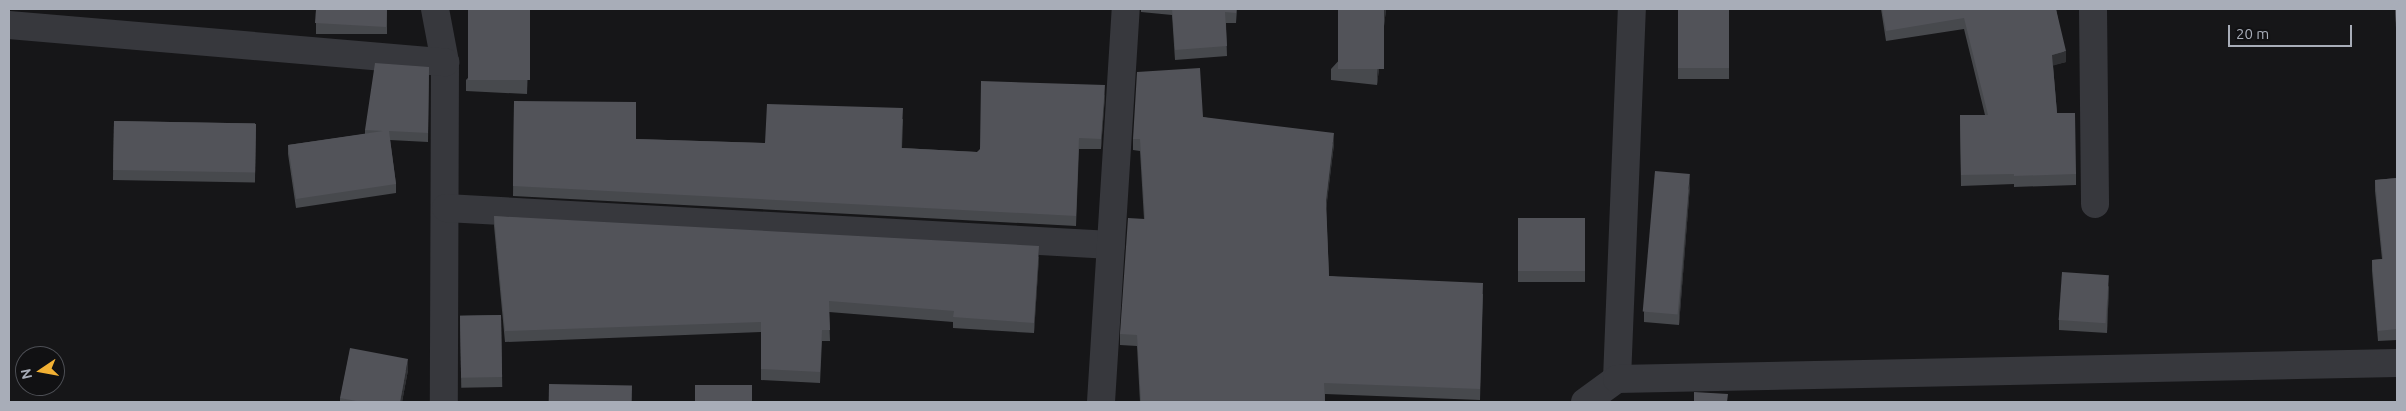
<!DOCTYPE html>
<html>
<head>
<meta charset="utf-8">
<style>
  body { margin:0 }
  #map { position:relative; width:2406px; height:411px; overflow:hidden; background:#161618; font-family:Ubuntu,sans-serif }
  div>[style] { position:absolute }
  .street>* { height:28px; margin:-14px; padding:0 14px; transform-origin:14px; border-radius:14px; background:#37383d }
  .wall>* { inset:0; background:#47494d; transform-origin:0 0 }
  .shaded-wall>* { inset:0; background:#2f3033 }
  .building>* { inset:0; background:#525359; transform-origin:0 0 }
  span { translate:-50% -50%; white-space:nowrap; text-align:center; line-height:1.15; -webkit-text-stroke:4.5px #111113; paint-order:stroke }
  .frame { position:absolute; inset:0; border:10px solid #a8adb8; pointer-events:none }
  .north { position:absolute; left:15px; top:346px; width:50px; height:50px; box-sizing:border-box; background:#111113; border:1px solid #4d4f55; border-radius:50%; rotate:258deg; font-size:14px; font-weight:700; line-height:20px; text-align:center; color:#a8adb8 }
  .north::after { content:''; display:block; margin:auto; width:18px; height:22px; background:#f2b134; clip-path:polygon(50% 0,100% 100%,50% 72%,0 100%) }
  .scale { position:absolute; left:2228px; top:25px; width:124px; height:22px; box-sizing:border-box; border:2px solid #a8adb8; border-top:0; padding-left:6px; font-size:15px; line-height:18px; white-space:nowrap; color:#a8adb8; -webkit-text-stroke:4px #111113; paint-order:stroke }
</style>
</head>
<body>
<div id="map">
  <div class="street">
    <div style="left:435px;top:9px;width:54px;rotate:79.3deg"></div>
    <div style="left:445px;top:62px;width:340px;rotate:90.2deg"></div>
    <div style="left:2093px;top:9px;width:195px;rotate:89.4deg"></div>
    <div style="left:9px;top:25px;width:438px;rotate:4.9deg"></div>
    <div style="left:446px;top:208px;width:666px;rotate:3.18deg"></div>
    <div style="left:1617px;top:379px;width:370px;rotate:-87.7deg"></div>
    <div style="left:1101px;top:402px;width:394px;rotate:-86.4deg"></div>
    <div style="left:1585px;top:402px;width:39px;rotate:-36deg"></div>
    <div style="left:1617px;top:379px;width:780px;rotate:-1.18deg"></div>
  </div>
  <div class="wall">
    <div style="left:316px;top:9px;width:71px;height:25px"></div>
    <div style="clip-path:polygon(530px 9px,527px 94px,466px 91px,466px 80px)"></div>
    <div style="clip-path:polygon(1141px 9px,1237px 9px,1236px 23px,1226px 23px,1227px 56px,1175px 60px,1172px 15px,1141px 12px)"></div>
    <div style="clip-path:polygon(1386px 9px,1377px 85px,1331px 80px,1331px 69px)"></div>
    <div style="left:1678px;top:9px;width:51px;height:70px"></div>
    <div style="clip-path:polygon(1881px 9px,2056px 9px,2066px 62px,2053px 65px,2057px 113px,2076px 174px,2076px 185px,2014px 187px,2014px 184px,1961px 186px,1960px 115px,1985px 115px,1964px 29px,1886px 41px)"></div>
    <div style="clip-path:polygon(2395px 9px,2397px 9px,2397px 47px)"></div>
    <div style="clip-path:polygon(429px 67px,428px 142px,390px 140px,396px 184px,396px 193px,296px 208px,288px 154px,288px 145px,365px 134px,365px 130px)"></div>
    <div style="clip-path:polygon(1105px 95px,1101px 149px,1079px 149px,1076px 226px,513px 196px,514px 101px,636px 139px,765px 143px,903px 119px,902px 148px,977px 152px)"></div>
    <div style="clip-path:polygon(1203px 117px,1334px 144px,1326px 208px,1329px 276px,1483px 294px,1480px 400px,1325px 394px,1325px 402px,1140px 402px,1137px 346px,1120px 345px,1120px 334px,1144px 219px,1140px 151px,1133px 150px,1133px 139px)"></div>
    <div style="left:114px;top:121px;width:142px;height:59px;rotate:1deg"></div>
    <div style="clip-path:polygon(2397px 178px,2397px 340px,2378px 341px,2372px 271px,2372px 260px,2382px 259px,2375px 191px,2375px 180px)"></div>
    <div style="clip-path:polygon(1690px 185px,1679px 325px,1644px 322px,1644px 312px)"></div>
    <div style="clip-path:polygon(494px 216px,1039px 257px,1034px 333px,953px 328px,953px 322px,829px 312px,830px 341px,822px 341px,820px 383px,761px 380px,761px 332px,505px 342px,494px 226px)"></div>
    <div style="left:1585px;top:218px;width:64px;height:67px;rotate:90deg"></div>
    <div style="clip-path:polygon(2109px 286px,2107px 333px,2059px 330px,2059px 320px)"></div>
    <div style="left:501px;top:315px;width:72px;height:41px;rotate:89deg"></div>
    <div style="clip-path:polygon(408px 370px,402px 402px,340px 402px,340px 398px)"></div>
  </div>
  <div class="shaded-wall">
    <div style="clip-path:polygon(1384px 9px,1386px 9px,1377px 85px,1377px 74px)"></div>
    <div style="clip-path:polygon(2066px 51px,2066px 62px,2052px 66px,2052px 55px)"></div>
    <div style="clip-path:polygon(1105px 85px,1105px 95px,1101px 149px,1101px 139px)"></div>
    <div style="clip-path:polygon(1334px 133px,1334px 144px,1326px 211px,1326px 200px)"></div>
    <div style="clip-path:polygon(1690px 174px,1690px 185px,1679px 325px,1679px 315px)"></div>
    <div style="clip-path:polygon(1039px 246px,1039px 257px,1034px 333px,1034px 323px)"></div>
    <div style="clip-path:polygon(2109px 275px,2109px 286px,2107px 333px,2107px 322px)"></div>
    <div style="clip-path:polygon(408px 359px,408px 370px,402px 402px,400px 402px)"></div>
  </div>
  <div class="building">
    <div style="clip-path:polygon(316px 9px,387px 9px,386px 27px,315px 23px)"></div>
    <div style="left:468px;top:9px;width:62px;height:71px"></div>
    <div style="clip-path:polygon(1172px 9px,1236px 9px,1236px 13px,1225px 12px,1227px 46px,1175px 50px)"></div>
    <div style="left:1338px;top:9px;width:46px;height:60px"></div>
    <div style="left:1678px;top:9px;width:51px;height:59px"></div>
    <div style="clip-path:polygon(1882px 9px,2056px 9px,2066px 51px,2052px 55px,2057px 113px,2075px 113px,2076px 174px,2014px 176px,2014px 174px,1961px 175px,1960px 115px,1988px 115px,1964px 18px,1886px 31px)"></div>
    <div style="clip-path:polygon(2395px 9px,2397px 9px,2397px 36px)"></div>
    <div style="clip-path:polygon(375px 63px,429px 67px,428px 133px,389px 131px,396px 184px,296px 199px,288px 145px,383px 131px,365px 130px)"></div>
    <div style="clip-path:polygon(1200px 68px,1203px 117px,1334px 133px,1326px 200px,1329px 276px,1483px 283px,1480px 389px,1324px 383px,1325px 402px,1141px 402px,1137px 335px,1120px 334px,1128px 218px,1145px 219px,1140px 139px,1133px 139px,1137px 72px)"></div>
    <div style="clip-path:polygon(981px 81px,1105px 85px,1101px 139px,1079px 138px,1076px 216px,513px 186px,514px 101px,636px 102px,636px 139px,765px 143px,767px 104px,903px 108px,901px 148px,977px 152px,980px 149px)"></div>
    <div style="left:114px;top:121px;width:142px;height:49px;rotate:1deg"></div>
    <div style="left:1655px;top:171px;width:35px;height:141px;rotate:5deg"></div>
    <div style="clip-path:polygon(2397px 178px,2397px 329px,2378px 331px,2372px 260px,2383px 259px,2375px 180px)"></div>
    <div style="clip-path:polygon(494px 216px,1039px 246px,1034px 323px,953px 317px,954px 311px,829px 301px,830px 330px,822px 330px,820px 372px,761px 369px,761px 322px,505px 331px)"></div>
    <div style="left:1585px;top:218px;width:53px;height:67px;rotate:90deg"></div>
    <div style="left:2062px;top:272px;width:47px;height:48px;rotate:4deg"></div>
    <div style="left:501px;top:315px;width:62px;height:41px;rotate:89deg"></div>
    <div style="clip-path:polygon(350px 348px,408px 359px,400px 402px,362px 402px,340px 398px)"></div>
    <div style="left:549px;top:384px;width:83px;height:18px;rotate:1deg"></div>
    <div style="left:695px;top:385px;width:57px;height:17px"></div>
    <div style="clip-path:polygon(1694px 392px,1728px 394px,1727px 402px,1694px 402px)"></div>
  </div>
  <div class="frame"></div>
  <div class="north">N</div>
  <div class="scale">20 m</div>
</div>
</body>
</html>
